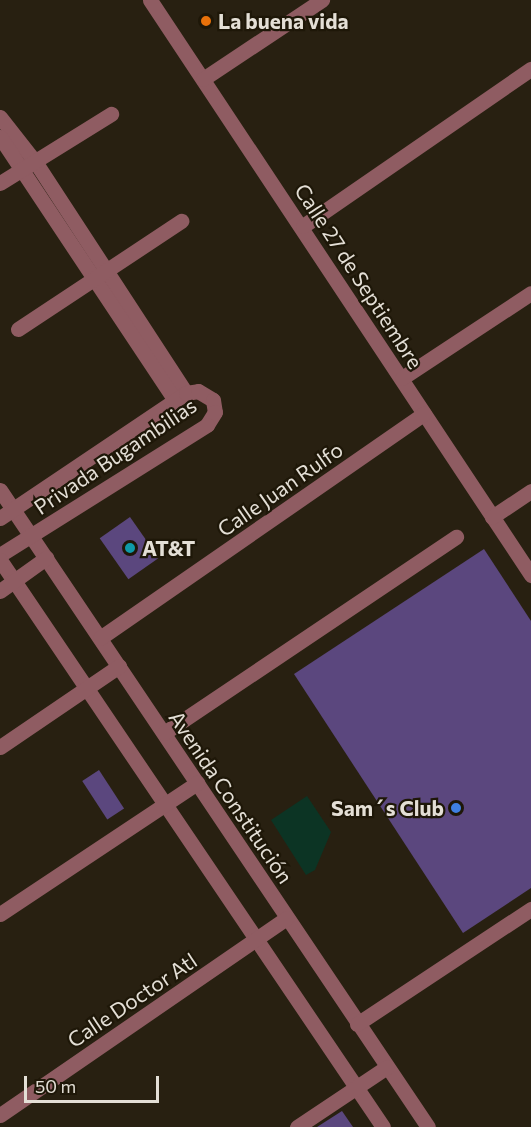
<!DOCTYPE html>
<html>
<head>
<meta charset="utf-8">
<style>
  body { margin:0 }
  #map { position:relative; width:531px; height:1127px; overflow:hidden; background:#282011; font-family:Commissioner,sans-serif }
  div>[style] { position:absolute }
  .green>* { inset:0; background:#0c3424 }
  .building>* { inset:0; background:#5b477e; transform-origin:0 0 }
  .minor>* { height:15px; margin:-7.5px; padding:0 7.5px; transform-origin:7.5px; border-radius:7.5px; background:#8f5c62 }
  .dots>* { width:16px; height:16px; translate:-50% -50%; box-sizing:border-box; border:3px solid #1e1708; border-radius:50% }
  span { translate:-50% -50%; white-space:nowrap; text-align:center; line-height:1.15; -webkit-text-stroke:4.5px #1e1708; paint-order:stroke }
  .poi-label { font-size:21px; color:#e4dfd6; font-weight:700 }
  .left { translate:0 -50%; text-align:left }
  .right { translate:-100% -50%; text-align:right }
  .street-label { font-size:21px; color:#e4dfd6 }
  .scale { position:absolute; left:24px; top:1076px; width:135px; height:27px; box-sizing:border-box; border:3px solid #e4dfd6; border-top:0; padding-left:8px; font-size:18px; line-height:21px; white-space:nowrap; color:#e4dfd6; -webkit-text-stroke:4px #1e1708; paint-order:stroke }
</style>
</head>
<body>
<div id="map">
  <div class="green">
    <div style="clip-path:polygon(307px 796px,331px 832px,315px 870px,306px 875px,271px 820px)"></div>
  </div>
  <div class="building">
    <div style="left:130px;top:517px;width:50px;height:37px;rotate:55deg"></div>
    <div style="clip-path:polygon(484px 549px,531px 621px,531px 888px,463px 933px,294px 674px)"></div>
    <div style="left:99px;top:770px;width:46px;height:20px;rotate:57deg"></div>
    <div style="clip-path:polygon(342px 1111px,353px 1127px,317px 1127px)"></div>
  </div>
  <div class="minor">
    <div style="left:150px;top:0;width:690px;rotate:56.47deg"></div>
    <div style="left:203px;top:79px;width:143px;rotate:-33.6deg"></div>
    <div style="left:0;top:117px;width:58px;rotate:52deg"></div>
    <div style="left:36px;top:163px;width:275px;rotate:56.9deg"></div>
    <div style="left:0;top:137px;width:316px;rotate:56.4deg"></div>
    <div style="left:0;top:183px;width:131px;rotate:-31.9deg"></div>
    <div style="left:303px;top:226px;width:277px;rotate:-34.6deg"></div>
    <div style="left:18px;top:329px;width:196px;rotate:-33.5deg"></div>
    <div style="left:402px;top:378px;width:154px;rotate:-33.4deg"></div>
    <div style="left:0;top:490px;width:767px;rotate:56.1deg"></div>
    <div style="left:492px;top:517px;width:47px;rotate:-33.7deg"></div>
    <div style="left:0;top:518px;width:224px;rotate:-33.9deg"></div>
    <div style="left:186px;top:393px;width:12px;rotate:-9deg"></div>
    <div style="left:198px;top:391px;width:17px;rotate:31deg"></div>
    <div style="left:213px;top:400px;width:12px;rotate:81deg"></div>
    <div style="left:215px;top:412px;width:15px;rotate:122deg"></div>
    <div style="left:207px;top:425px;width:244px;rotate:147.9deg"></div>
    <div style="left:0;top:560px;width:684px;rotate:55.96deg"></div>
    <div style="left:0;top:591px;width:57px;rotate:-35.7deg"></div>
    <div style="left:100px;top:638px;width:394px;rotate:-34.7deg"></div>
    <div style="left:164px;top:733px;width:352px;rotate:-33.9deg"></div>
    <div style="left:0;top:747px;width:144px;rotate:-34.2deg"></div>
    <div style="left:0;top:914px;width:237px;rotate:-33.6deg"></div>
    <div style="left:357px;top:1024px;width:209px;rotate:-33.5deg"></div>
    <div style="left:0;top:1115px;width:348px;rotate:-34.5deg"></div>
    <div style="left:297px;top:1127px;width:108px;rotate:-33.7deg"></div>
  </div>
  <div class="dots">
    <div style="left:206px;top:21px;background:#e8710a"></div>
    <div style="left:130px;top:548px;background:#0f9aa8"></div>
    <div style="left:456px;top:808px;background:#3f7fe0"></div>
  </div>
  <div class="poi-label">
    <span class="left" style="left:218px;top:21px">La buena vida</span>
    <span class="left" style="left:142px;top:548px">AT&amp;T</span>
    <span class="right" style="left:444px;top:808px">Sam´s Club</span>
  </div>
  <div class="street-label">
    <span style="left:359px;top:276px;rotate:57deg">Calle 27 de Septiembre</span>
    <span style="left:115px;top:456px;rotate:-34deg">Privada Bugambilias</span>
    <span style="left:280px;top:489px;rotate:-35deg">Calle Juan Rulfo</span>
    <span style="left:231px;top:797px;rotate:56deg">Avenida Constitución</span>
    <span style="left:132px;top:1000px;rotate:-34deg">Calle Doctor Atl</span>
  </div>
  <div class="scale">50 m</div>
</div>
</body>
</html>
